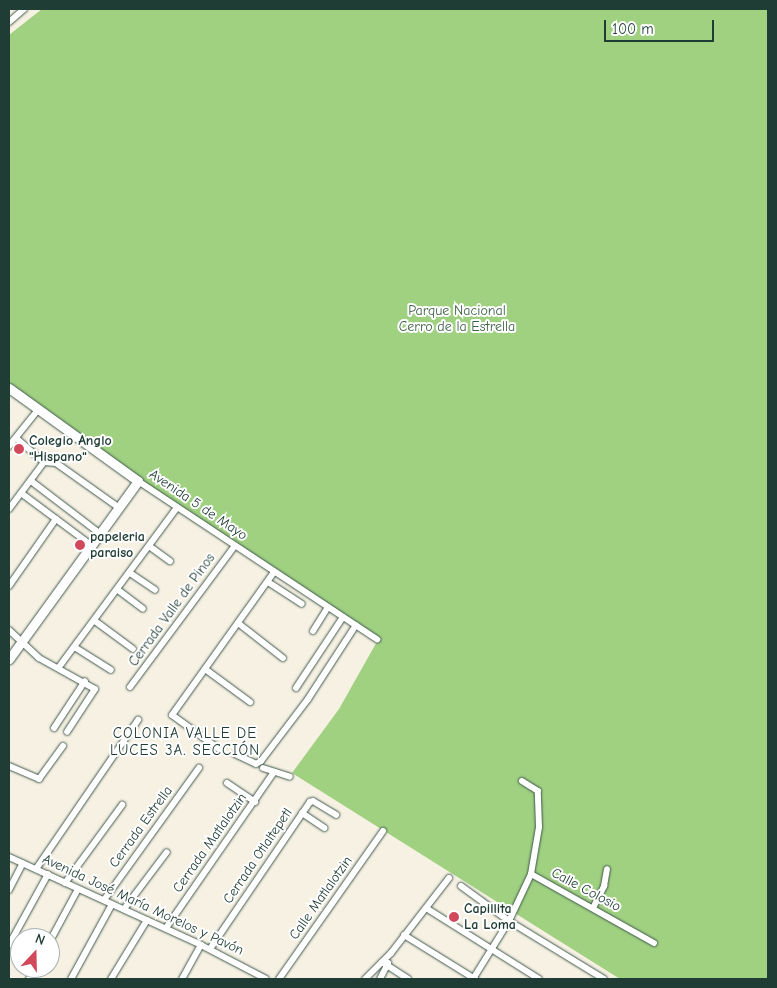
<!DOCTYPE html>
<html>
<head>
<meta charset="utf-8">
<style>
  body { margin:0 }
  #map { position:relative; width:777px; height:988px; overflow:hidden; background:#f6f1e2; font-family:"Comic Neue",sans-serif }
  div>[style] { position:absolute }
  .green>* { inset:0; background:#a0d180 }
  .roads { filter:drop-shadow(0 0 1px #3f584e) drop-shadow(0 0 1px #3f584e) }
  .street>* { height:6px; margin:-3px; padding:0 3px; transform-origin:3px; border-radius:3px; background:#fff }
  .secondary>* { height:9px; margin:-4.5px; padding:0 4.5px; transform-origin:4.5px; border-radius:4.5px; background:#fff }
  .dots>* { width:14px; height:14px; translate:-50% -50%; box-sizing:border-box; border:2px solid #fff; border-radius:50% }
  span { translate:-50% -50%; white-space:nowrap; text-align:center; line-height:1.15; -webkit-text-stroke:4px #fff; paint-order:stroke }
  .park-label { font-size:14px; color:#3f6247 }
  .poi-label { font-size:14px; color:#1f3d34; font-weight:700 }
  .left { translate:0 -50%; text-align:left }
  .street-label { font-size:14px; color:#1f3d34 }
  .neighbourhood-label { font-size:15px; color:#1f3d34; letter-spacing:1px }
  .frame { position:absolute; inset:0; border:10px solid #1f3d34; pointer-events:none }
  .north { position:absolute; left:10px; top:928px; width:50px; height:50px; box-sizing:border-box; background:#fff; border:1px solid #a5b1ae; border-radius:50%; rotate:21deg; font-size:14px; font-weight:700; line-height:20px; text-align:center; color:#1f3d34 }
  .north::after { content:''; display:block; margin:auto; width:18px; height:22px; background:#d1495b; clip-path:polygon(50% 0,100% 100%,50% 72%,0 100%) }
  .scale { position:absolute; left:604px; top:20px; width:110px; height:22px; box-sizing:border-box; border:2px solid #1f3d34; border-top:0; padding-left:6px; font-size:15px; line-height:18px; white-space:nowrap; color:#1f3d34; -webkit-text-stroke:4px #fff; paint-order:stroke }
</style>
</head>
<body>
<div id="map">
  <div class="green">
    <div style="clip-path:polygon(42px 9px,768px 9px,768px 979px,620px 979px,292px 773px,339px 709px,379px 638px,138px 479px,9px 387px,9px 35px)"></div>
  </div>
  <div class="roads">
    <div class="street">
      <div style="left:9px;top:22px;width:20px;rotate:-41deg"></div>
      <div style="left:16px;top:438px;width:37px;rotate:41deg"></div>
      <div style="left:44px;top:462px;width:12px;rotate:5deg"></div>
      <div style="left:56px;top:463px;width:76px;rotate:35.4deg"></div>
      <div style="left:9px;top:446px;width:45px;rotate:-51.3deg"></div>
      <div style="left:31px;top:481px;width:86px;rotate:37.4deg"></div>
      <div style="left:138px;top:481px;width:287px;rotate:33.5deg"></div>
      <div style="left:21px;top:493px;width:87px;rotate:36.6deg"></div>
      <div style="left:9px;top:509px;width:59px;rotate:-53.3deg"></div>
      <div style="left:149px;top:546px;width:26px;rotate:36deg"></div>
      <div style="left:130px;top:573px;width:30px;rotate:34deg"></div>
      <div style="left:268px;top:582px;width:40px;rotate:32.9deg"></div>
      <div style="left:9px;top:586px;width:82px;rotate:-55deg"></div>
      <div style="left:118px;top:590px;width:31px;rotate:37deg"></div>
      <div style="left:95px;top:621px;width:47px;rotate:36.4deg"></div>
      <div style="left:238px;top:623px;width:57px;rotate:37.9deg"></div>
      <div style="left:9px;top:630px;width:41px;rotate:43deg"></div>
      <div style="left:39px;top:658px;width:64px;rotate:29deg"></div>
      <div style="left:95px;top:689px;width:51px;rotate:123.1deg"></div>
      <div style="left:313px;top:631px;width:28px;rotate:-58deg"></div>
      <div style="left:76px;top:648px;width:41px;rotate:32.2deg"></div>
      <div style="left:59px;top:667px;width:197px;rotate:-53.5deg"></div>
      <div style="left:205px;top:669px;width:56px;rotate:36.3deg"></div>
      <div style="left:130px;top:687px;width:174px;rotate:-53.4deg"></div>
      <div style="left:296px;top:688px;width:85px;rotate:-56.5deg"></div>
      <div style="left:54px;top:728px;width:56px;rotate:-56.6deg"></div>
      <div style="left:219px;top:749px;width:58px;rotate:-144.1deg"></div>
      <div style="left:172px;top:715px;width:176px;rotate:-54.5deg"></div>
      <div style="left:235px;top:754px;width:23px;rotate:25deg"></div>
      <div style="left:256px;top:764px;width:6px;rotate:-31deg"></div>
      <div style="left:261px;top:761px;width:78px;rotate:-52.8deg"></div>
      <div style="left:308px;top:699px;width:88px;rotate:-57deg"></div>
      <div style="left:9px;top:766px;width:33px;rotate:23deg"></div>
      <div style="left:39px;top:779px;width:41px;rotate:-54deg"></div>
      <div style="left:263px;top:768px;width:28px;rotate:18deg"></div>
      <div style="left:227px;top:783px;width:34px;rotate:34deg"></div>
      <div style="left:302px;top:813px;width:27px;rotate:34deg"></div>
      <div style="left:9px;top:857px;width:211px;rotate:24.6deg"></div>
      <div style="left:201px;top:945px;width:73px;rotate:27.6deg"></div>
      <div style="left:36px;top:869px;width:181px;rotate:-55.6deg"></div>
      <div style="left:531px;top:874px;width:141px;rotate:29.3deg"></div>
      <div style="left:65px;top:883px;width:97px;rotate:-53.8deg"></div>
      <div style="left:461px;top:886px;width:59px;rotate:36.1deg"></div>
      <div style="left:509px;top:921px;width:111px;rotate:31.4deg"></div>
      <div style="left:9px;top:890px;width:30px;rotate:-63deg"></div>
      <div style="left:104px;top:900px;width:163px;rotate:-54.3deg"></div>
      <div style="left:426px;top:908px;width:133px;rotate:32.1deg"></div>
      <div style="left:593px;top:908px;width:25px;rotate:-63deg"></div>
      <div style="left:604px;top:886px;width:17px;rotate:-80deg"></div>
      <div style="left:124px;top:909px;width:71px;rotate:-53deg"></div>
      <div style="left:166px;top:928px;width:190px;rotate:-55.3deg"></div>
      <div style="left:404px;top:935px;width:84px;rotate:31.8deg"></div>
      <div style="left:50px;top:941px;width:59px;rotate:-61.7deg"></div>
      <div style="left:9px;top:945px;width:81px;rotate:-61.2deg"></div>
      <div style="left:210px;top:949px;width:178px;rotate:-55.8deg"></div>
      <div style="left:310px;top:802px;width:3px;rotate:-18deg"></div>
      <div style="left:313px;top:801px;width:27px;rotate:31deg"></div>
      <div style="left:382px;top:962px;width:31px;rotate:33deg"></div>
      <div style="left:29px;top:979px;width:13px;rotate:-61deg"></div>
      <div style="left:71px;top:979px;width:85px;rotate:-61.3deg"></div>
      <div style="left:111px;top:979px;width:69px;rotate:-58.6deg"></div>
      <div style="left:182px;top:979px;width:39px;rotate:-61deg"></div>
      <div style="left:279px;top:979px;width:181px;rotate:-54.9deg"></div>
      <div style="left:365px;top:979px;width:37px;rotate:-45deg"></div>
      <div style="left:391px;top:953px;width:95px;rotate:-52.3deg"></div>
      <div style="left:380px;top:979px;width:18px;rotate:-63deg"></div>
      <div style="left:473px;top:979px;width:68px;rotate:-58.2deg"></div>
      <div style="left:509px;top:921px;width:52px;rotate:-64.9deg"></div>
      <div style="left:531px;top:874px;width:48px;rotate:-80.3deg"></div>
      <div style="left:539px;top:827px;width:36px;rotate:-92deg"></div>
      <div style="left:538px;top:791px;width:19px;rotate:-148deg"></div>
    </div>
    <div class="secondary">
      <div style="left:9px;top:388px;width:159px;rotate:35.8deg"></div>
      <div style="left:138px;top:481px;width:220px;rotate:125.9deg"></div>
    </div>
  </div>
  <div class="dots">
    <div style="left:19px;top:449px;background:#d1495b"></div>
    <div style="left:80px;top:545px;background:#d1495b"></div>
    <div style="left:454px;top:917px;background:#d1495b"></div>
  </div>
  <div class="park-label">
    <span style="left:457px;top:319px">Parque Nacional<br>Cerro de la Estrella</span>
  </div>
  <div class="poi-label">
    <span class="left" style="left:29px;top:449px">Colegio Anglo<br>"Hispano"</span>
    <span class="left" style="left:90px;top:545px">papeleria<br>paraiso</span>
    <span class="left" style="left:464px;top:917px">Capillita<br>La Loma</span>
  </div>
  <div class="street-label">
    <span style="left:198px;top:505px;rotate:34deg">Avenida 5 de Mayo</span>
    <span style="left:172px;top:610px;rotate:-54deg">Cerrada Valle de Pinos</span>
    <span style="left:141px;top:827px;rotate:-54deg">Cerrada Estrella</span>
    <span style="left:210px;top:843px;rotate:-55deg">Cerrada Matlalotzin</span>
    <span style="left:258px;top:856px;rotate:-56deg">Cerrada Otlaltepetl</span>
    <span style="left:586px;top:890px;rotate:28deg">Calle Colosio</span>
    <span style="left:321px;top:898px;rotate:-55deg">Calle Matlalotzin</span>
    <span style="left:143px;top:905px;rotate:25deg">Avenida José María Morelos y Pavón</span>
  </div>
  <div class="neighbourhood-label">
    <span style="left:185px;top:742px">COLONIA VALLE DE<br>LUCES 3A. SECCIÓN</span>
  </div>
  <div class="frame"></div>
  <div class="north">N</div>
  <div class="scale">100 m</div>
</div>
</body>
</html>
